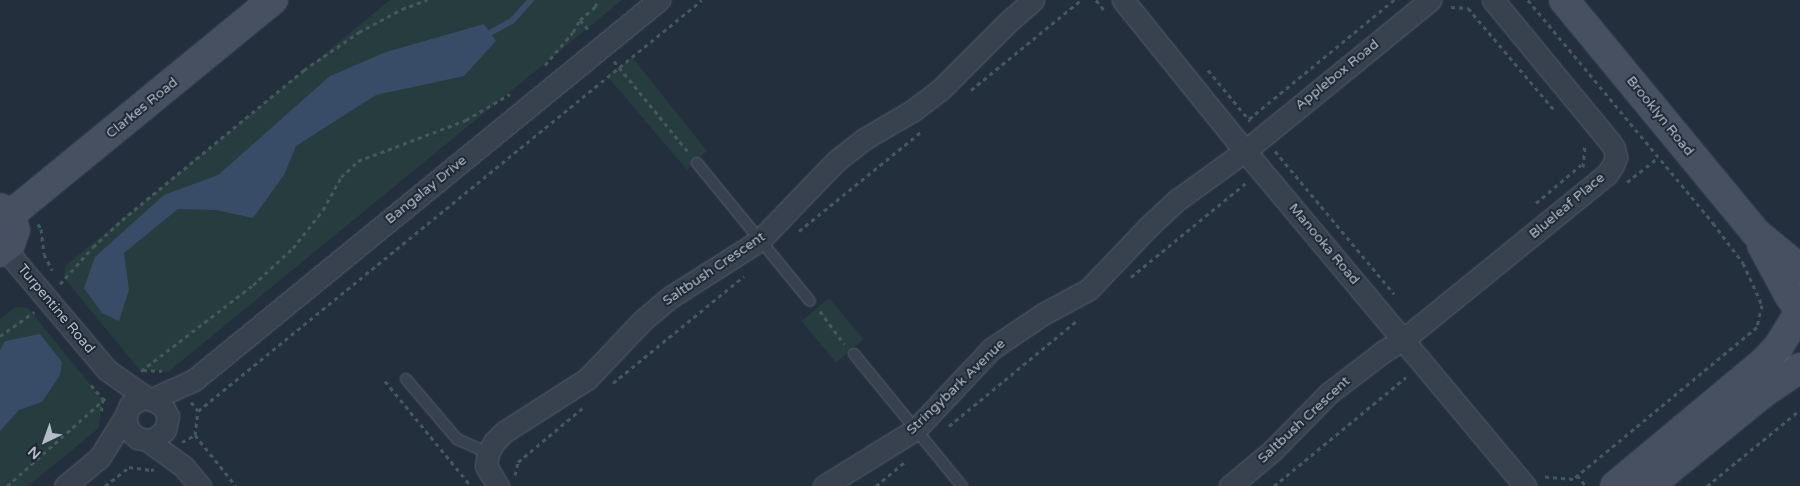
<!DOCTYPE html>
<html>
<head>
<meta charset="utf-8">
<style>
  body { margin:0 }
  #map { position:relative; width:1800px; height:486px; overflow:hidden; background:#242f3e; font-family:"Varela Round",sans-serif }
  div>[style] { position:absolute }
  .green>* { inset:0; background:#263c3f; transform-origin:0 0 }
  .water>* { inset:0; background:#394c67 }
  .stream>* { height:5.5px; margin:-2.75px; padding:0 2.75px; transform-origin:2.75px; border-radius:2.75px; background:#394c67 }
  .path>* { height:3px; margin-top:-1.5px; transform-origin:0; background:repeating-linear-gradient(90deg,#44595c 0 4px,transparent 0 8px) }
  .roads { filter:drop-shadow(0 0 1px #565f6c) drop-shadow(0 0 1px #565f6c) }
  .lane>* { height:10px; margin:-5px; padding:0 5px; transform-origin:5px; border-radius:5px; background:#38414e }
  .street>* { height:21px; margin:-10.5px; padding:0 10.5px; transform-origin:10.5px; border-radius:10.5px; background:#38414e }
  .secondary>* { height:28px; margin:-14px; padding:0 14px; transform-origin:14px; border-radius:14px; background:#465061 }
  span { translate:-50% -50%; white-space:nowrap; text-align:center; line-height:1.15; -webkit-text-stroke:4px #1d2633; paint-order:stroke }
  .street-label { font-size:14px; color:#b4bcc9 }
  .north { position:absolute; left:20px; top:416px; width:50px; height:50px; -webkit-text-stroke:4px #1d2633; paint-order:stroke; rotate:222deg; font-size:14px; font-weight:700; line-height:20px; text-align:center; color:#b4bcc9 }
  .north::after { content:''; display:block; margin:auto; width:18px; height:22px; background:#b4bcc9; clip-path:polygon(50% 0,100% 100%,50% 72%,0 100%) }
</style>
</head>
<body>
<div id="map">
  <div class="green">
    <div style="clip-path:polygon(390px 0,622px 0,168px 372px,139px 369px,64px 278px,65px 266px)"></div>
    <div style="clip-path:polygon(632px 57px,707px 151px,687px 170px,607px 76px)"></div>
    <div style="left:829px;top:298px;width:54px;height:36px;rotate:50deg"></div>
    <div style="clip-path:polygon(15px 307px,28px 308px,102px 399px,99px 428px,28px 486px,0 486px,0 319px)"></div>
  </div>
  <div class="water">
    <div style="clip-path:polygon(484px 24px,496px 41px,464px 76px,376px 95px,296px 146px,284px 175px,253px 218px,216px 210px,178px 209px,124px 253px,129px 290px,119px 321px,102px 313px,84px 288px,95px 257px,164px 195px,218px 175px,330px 76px,386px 52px)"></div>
    <div style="clip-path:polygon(40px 334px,62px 362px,60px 375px,42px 402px,19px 410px,0 431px,0 350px,5px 341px)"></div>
  </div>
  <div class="stream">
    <div style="left:490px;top:33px;width:25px;rotate:-29deg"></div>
    <div style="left:512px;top:21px;width:28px;rotate:-48deg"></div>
  </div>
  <div class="path">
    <div style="left:1096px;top:0;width:14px;rotate:51deg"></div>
    <div style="left:1528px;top:0;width:290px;rotate:50.3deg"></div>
    <div style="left:1713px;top:223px;width:50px;rotate:53.1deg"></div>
    <div style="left:1743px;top:263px;width:46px;rotate:65.7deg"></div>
    <div style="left:1762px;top:305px;width:23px;rotate:103deg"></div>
    <div style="left:1757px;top:327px;width:239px;rotate:140.4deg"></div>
    <div style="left:1573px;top:479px;width:32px;rotate:-175deg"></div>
    <div style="left:1451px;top:7px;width:17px;rotate:3deg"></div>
    <div style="left:1468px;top:8px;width:135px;rotate:49.8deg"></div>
    <div style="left:580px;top:20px;width:15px;rotate:48deg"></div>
    <div style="left:614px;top:61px;width:119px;rotate:50.8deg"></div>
    <div style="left:545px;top:65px;width:43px;rotate:-49.7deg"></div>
    <div style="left:573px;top:32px;width:14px;rotate:-60deg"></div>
    <div style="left:580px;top:20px;width:20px;rotate:-41deg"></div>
    <div style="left:595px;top:7px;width:8px;rotate:-67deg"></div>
    <div style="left:1208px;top:70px;width:66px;rotate:50.5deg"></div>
    <div style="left:971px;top:90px;width:142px;rotate:-39.3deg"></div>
    <div style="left:1249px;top:119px;width:188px;rotate:-39.4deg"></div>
    <div style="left:1275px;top:151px;width:186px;rotate:50.2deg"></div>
    <div style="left:1583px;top:167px;width:21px;rotate:-85deg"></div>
    <div style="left:1627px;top:182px;width:39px;rotate:-38deg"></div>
    <div style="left:1536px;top:203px;width:59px;rotate:-40.2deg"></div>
    <div style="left:38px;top:224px;width:6px;rotate:59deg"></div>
    <div style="left:41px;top:229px;width:25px;rotate:83deg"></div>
    <div style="left:44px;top:254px;width:18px;rotate:63deg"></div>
    <div style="left:799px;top:231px;width:159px;rotate:-39.1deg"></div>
    <div style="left:1131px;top:277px;width:149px;rotate:-39.3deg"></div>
    <div style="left:60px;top:284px;width:50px;rotate:-48.3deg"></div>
    <div style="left:93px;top:247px;width:40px;rotate:-43deg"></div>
    <div style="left:122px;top:220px;width:236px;rotate:-39.5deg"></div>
    <div style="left:304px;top:70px;width:67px;rotate:-34.6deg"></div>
    <div style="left:359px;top:32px;width:49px;rotate:-28.1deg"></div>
    <div style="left:402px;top:9px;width:27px;rotate:-20deg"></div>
    <div style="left:820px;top:311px;width:41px;rotate:54deg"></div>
    <div style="left:0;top:336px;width:42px;rotate:-35.2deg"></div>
    <div style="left:143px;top:370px;width:19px;rotate:3deg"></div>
    <div style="left:141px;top:371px;width:141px;rotate:-37.5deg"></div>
    <div style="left:253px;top:285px;width:54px;rotate:-42.8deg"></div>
    <div style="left:293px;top:248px;width:48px;rotate:-51.7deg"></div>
    <div style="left:323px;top:210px;width:38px;rotate:-61deg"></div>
    <div style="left:341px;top:177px;width:23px;rotate:-43deg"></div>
    <div style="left:358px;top:161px;width:116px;rotate:-20.8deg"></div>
    <div style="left:466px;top:120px;width:51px;rotate:-30.6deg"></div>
    <div style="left:385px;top:381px;width:136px;rotate:50.7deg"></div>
    <div style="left:613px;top:383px;width:169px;rotate:-39.2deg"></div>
    <div style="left:91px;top:385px;width:18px;rotate:49deg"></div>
    <div style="left:103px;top:399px;width:15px;rotate:98deg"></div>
    <div style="left:191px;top:402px;width:11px;rotate:52deg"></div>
    <div style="left:949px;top:426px;width:168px;rotate:-39.5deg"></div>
    <div style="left:195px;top:435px;width:65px;rotate:51.2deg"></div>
    <div style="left:182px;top:442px;width:15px;rotate:-28deg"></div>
    <div style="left:195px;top:435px;width:24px;rotate:-83deg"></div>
    <div style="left:198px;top:411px;width:650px;rotate:-39.2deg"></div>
    <div style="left:515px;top:475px;width:13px;rotate:-77deg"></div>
    <div style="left:518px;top:462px;width:87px;rotate:-39.9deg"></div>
    <div style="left:1577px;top:475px;width:14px;rotate:51deg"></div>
    <div style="left:7px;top:486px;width:135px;rotate:-41.7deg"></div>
    <div style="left:105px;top:486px;width:31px;rotate:-38deg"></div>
    <div style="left:129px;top:467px;width:22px;rotate:8deg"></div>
    <div style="left:151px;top:470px;width:3px;rotate:-18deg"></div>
    <div style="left:876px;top:486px;width:40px;rotate:-40deg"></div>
    <div style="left:1274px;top:486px;width:171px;rotate:-39.5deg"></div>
    <div style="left:1707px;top:486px;width:120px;rotate:-39.3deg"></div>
  </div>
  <div class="roads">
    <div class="lane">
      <div style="left:697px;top:163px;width:178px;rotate:50.7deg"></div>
      <div style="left:854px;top:354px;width:171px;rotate:50.7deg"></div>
      <div style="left:406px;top:379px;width:79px;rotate:49.6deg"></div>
      <div style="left:457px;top:439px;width:34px;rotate:24deg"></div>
    </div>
    <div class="street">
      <div style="left:1123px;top:0;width:194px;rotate:51.1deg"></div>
      <div style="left:1245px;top:151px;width:437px;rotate:50.1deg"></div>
      <div style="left:5px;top:249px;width:158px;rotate:49.9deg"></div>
      <div style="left:107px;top:370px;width:49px;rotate:35deg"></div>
      <div style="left:152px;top:399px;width:46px;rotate:-24.3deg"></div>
      <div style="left:194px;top:380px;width:601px;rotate:-39.26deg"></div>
      <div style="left:147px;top:440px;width:7px;rotate:-8deg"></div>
      <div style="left:154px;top:439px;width:14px;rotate:-39deg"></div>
      <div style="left:165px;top:430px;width:14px;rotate:-78deg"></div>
      <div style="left:168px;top:416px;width:13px;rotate:-119deg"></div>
      <div style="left:162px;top:405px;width:17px;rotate:-155deg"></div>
      <div style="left:147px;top:398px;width:6px;rotate:171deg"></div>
      <div style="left:141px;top:399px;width:13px;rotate:151deg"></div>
      <div style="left:130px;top:405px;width:11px;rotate:112deg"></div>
      <div style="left:126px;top:415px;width:13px;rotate:86deg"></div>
      <div style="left:127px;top:428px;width:14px;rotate:45deg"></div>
      <div style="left:137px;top:438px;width:10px;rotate:11deg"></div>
      <div style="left:147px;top:440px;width:46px;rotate:36.1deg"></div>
      <div style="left:184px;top:467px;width:25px;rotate:50deg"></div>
      <div style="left:65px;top:486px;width:45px;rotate:-39.6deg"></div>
      <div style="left:100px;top:457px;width:49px;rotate:-58.2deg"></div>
      <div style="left:498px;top:486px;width:23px;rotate:-121deg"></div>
      <div style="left:486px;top:466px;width:13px;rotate:-81deg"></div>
      <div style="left:488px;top:453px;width:13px;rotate:-61deg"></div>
      <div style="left:494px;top:442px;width:14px;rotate:-45deg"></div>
      <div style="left:504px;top:432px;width:98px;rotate:-32.6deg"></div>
      <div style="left:587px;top:379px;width:81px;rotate:-46.5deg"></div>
      <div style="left:643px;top:320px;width:34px;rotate:-40deg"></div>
      <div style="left:669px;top:298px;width:108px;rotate:-32.5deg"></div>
      <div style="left:760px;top:240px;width:110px;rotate:-46.1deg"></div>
      <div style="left:836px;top:161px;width:36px;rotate:-38deg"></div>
      <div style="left:864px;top:139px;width:56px;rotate:-30.3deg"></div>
      <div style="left:912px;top:111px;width:36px;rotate:-37deg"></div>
      <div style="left:941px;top:89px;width:96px;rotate:-45deg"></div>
      <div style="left:1009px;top:21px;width:32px;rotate:-41deg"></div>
      <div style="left:824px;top:486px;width:108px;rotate:-31.8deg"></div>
      <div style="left:916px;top:429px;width:110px;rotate:-46.8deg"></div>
      <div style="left:991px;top:349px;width:63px;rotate:-33.9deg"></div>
      <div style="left:1043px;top:314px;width:52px;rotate:-28.5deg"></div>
      <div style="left:1089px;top:289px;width:87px;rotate:-46.4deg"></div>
      <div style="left:1149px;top:226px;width:38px;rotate:-43deg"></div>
      <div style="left:1177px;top:200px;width:84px;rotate:-35.8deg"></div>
      <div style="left:1245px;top:151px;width:239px;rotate:-39.2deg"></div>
      <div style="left:1230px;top:486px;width:56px;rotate:-39.9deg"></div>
      <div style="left:1273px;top:450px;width:80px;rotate:-45.5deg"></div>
      <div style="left:1329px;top:393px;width:69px;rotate:-37.4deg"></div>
      <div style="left:1384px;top:351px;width:23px;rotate:-31deg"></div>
      <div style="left:1404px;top:339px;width:262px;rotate:-39.1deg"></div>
      <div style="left:1607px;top:174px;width:11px;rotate:-56deg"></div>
      <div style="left:1613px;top:165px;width:9px;rotate:-69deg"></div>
      <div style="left:1616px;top:157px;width:9px;rotate:-103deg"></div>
      <div style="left:1614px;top:148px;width:7px;rotate:-124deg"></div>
      <div style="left:1610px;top:142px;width:184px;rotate:-129.5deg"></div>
    </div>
    <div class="secondary">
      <div style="left:1564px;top:0;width:301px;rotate:50.5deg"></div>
      <div style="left:1755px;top:232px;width:58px;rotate:39.4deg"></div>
      <div style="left:0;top:208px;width:12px;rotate:35deg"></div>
      <div style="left:10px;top:215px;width:16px;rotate:72deg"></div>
      <div style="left:15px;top:230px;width:15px;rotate:110deg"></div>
      <div style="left:10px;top:244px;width:13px;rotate:141deg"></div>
      <div style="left:10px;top:215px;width:340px;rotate:-39.3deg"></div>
      <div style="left:1762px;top:245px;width:57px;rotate:61.6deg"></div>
      <div style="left:1789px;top:295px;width:19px;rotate:54deg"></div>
      <div style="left:1615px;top:486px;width:194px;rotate:-39.8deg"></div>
      <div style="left:1764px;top:362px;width:21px;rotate:-47deg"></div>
      <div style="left:1778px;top:347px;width:36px;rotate:-58deg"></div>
      <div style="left:1649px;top:486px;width:147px;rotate:-39.2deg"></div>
      <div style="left:1763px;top:393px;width:45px;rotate:-34deg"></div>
    </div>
  </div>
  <div class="street-label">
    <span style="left:1337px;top:75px;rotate:-39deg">Applebox Road</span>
    <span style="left:142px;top:108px;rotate:-39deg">Clarkes Road</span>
    <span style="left:1660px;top:116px;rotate:51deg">Brooklyn Road</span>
    <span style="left:426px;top:190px;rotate:-39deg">Bangalay Drive</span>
    <span style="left:1567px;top:206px;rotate:-40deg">Blueleaf Place</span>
    <span style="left:1324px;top:244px;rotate:50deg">Manooka Road</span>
    <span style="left:714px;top:269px;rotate:-34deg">Saltbush Crescent</span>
    <span style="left:56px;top:309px;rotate:50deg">Turpentine Road</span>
    <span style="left:956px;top:387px;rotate:-44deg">Stringybark Avenue</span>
    <span style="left:1304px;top:420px;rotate:-43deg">Saltbush Crescent</span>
  </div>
  <div class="north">N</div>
</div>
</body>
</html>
